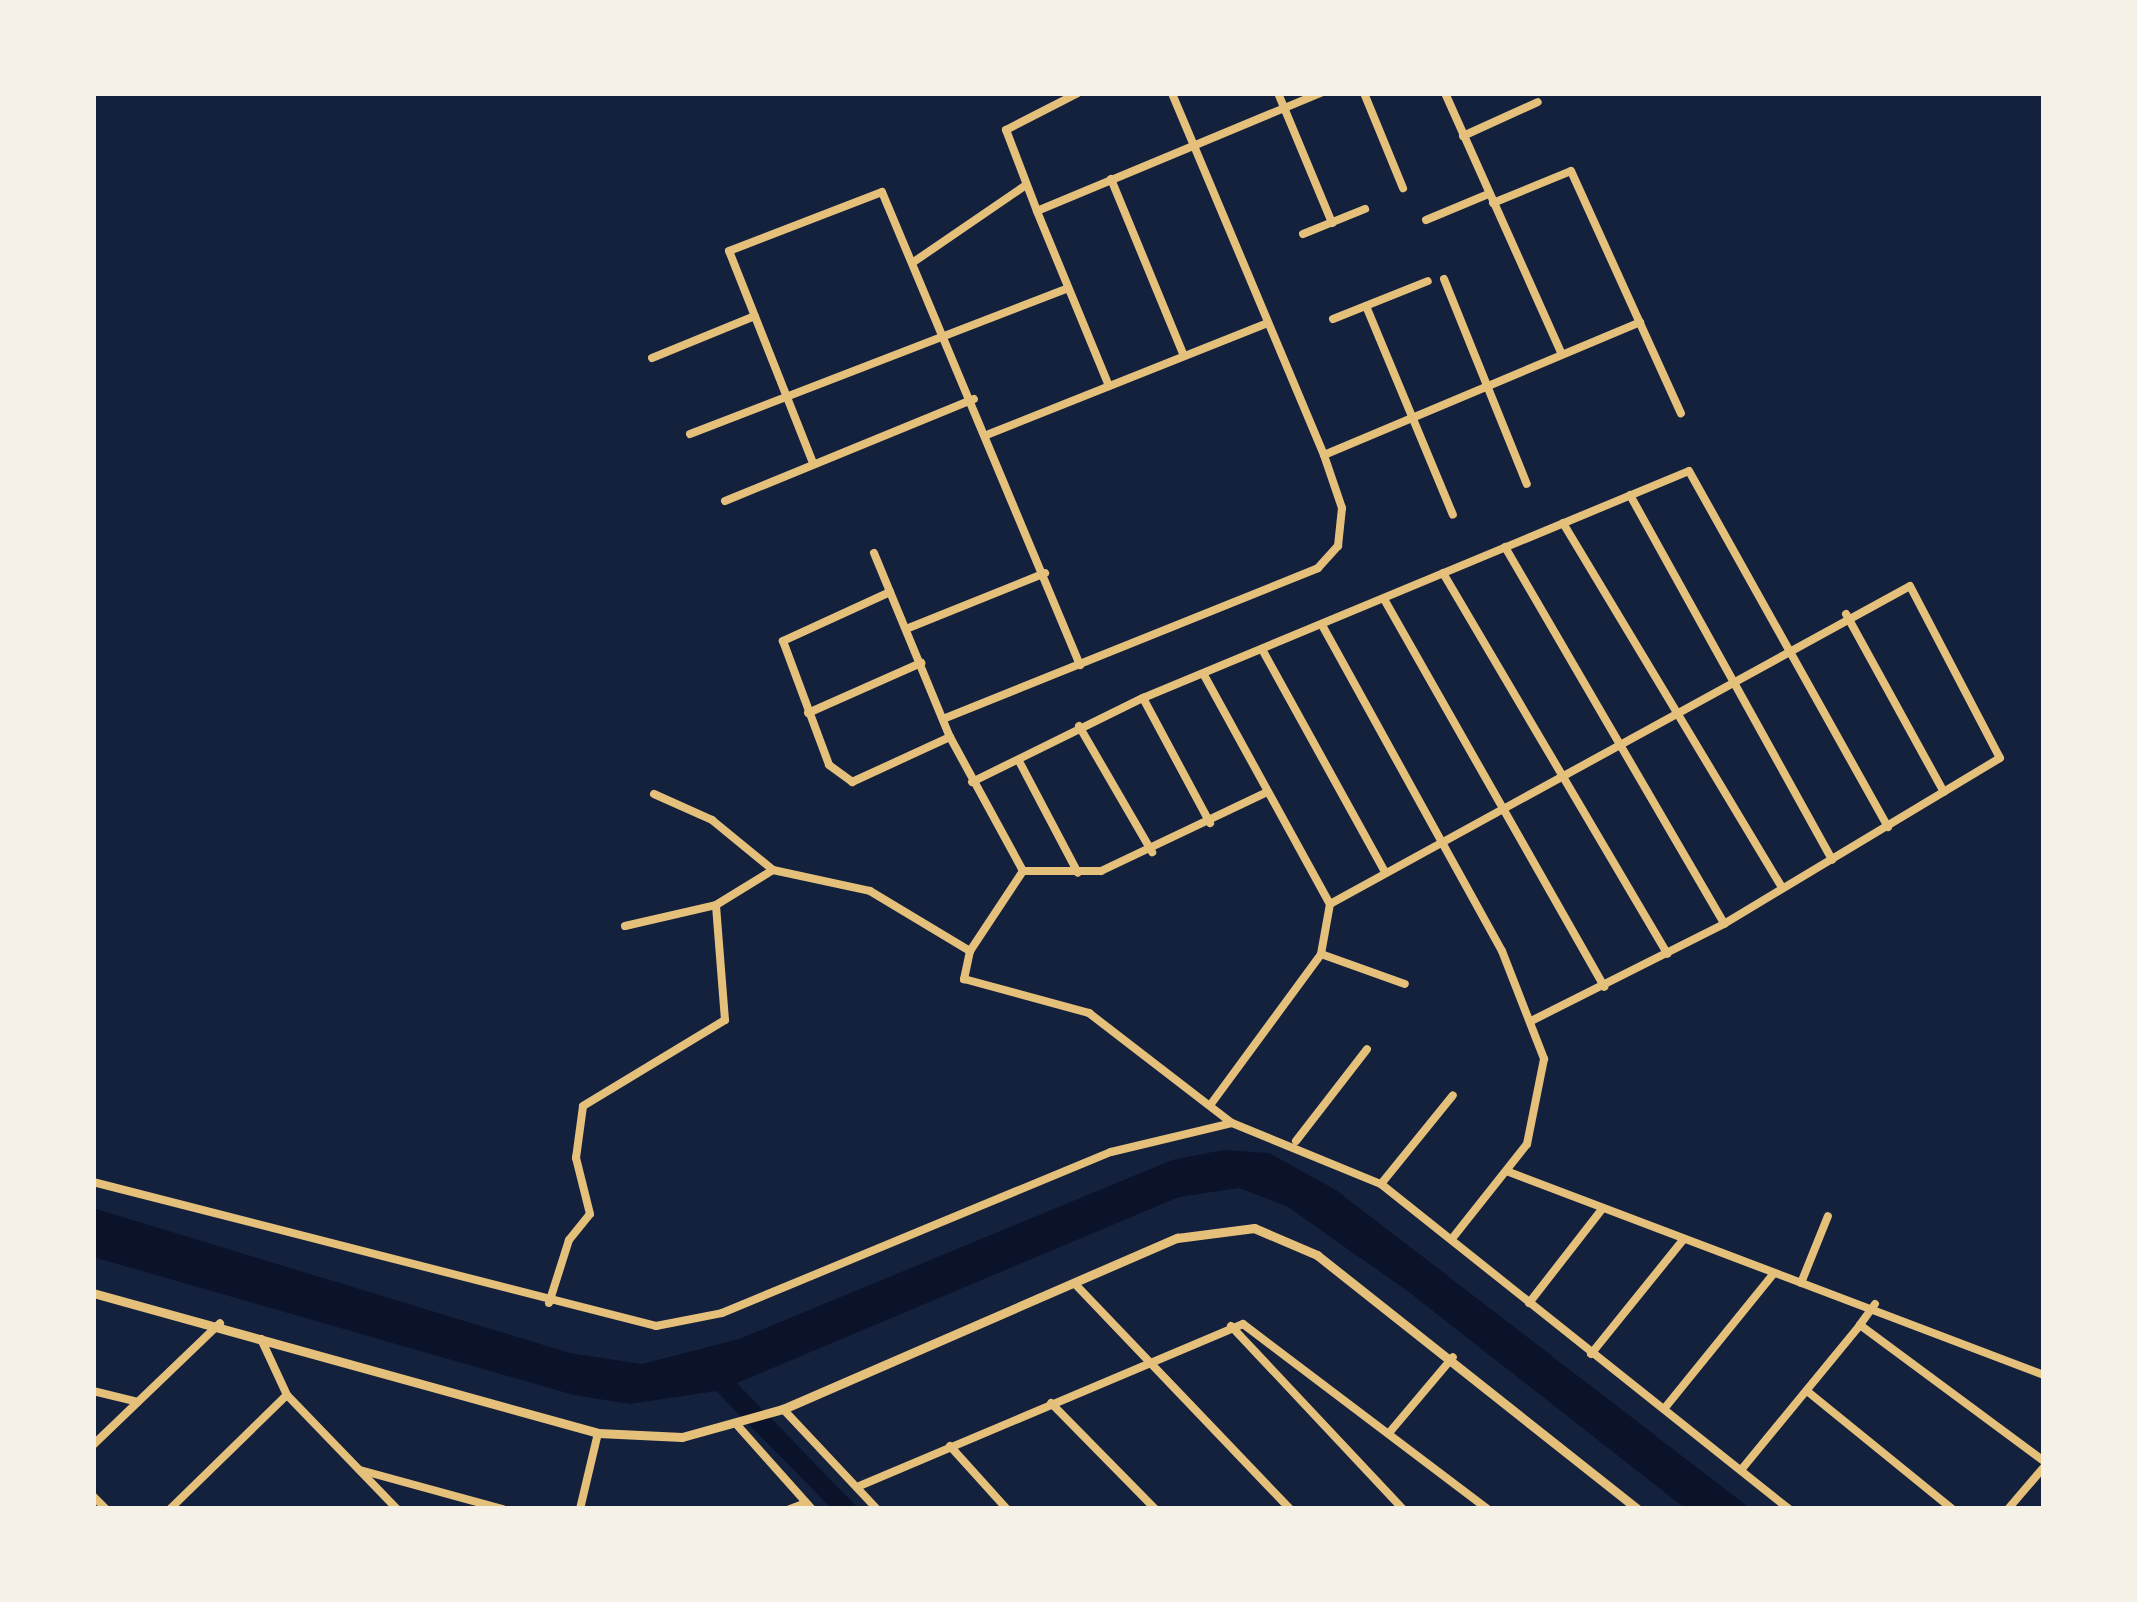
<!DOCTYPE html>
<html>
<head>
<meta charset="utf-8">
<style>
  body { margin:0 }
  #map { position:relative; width:2137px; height:1602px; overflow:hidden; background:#14213d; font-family:"Space Grotesk",sans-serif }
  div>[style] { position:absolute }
  .water>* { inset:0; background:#0b132b }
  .minor>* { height:8px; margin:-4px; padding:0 4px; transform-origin:4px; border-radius:4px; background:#e5c07b }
  .tertiary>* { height:9px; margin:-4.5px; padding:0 4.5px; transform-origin:4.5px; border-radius:4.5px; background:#e5c07b }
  span { translate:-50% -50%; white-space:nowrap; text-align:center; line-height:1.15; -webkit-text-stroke:12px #f6f1e7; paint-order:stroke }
  .frame { position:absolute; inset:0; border:96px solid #f6f1e7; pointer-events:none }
</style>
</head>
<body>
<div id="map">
  <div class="water">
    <div style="clip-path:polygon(1223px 1150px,1269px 1153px,1336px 1190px,1751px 1509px,1686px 1509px,1410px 1293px,1288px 1207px,1239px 1188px,1179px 1197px,737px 1383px,859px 1509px,832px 1509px,716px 1391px,630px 1404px,574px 1395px,93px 1257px,93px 1208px,570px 1353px,642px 1364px,739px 1339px,1172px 1160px)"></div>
  </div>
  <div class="minor">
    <div style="left:1278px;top:93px;width:141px;rotate:67.4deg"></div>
    <div style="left:1364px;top:93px;width:103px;rotate:67.7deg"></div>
    <div style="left:1445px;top:93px;width:286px;rotate:65.9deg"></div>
    <div style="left:1463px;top:136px;width:82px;rotate:-24.4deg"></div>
    <div style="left:1111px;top:179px;width:191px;rotate:67.6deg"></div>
    <div style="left:1493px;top:203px;width:84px;rotate:-22.3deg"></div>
    <div style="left:1571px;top:171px;width:266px;rotate:65.6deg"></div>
    <div style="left:1037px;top:211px;width:87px;rotate:-110.9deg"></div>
    <div style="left:1006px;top:130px;width:81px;rotate:-27.2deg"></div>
    <div style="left:1426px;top:220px;width:65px;rotate:-22.6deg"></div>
    <div style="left:1303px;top:234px;width:67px;rotate:-22deg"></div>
    <div style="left:915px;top:261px;width:135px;rotate:-34.4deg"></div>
    <div style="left:1444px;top:279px;width:221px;rotate:68deg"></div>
    <div style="left:1366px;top:306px;width:226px;rotate:67.4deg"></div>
    <div style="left:1333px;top:319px;width:102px;rotate:-21.8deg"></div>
    <div style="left:652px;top:358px;width:111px;rotate:-22.2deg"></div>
    <div style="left:1109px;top:386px;width:189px;rotate:-112.4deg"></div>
    <div style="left:1037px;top:211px;width:308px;rotate:-22.6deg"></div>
    <div style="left:690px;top:434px;width:403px;rotate:-21.1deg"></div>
    <div style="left:989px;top:434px;width:300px;rotate:-21.7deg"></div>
    <div style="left:1324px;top:455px;width:343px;rotate:-22.8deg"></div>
    <div style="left:813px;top:463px;width:228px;rotate:-111.6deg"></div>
    <div style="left:729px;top:251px;width:164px;rotate:-21.1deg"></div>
    <div style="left:882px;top:192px;width:513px;rotate:67.29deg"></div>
    <div style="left:1630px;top:495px;width:417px;rotate:61deg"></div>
    <div style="left:725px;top:501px;width:269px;rotate:-22.3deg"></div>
    <div style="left:1563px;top:523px;width:426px;rotate:59deg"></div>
    <div style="left:1505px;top:547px;width:436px;rotate:59.8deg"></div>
    <div style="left:874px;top:553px;width:199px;rotate:67.6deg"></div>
    <div style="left:950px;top:737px;width:153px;rotate:61.4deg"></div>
    <div style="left:1443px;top:573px;width:442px;rotate:59.5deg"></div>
    <div style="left:890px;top:592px;width:118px;rotate:155.4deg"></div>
    <div style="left:783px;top:641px;width:132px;rotate:69.6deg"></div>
    <div style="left:829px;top:765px;width:29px;rotate:36deg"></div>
    <div style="left:852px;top:782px;width:108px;rotate:-24.7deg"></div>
    <div style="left:1384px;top:599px;width:446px;rotate:60.4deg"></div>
    <div style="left:1846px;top:614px;width:203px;rotate:61.2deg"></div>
    <div style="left:1322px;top:625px;width:372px;rotate:61.1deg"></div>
    <div style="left:1502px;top:951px;width:116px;rotate:68.7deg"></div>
    <div style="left:1544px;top:1059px;width:87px;rotate:101.3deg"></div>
    <div style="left:1527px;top:1144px;width:117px;rotate:128.4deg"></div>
    <div style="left:906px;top:629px;width:150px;rotate:-21.9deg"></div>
    <div style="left:1263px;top:651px;width:252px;rotate:61.1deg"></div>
    <div style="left:1204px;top:675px;width:261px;rotate:61.2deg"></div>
    <div style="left:1143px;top:698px;width:142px;rotate:61.8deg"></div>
    <div style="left:808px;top:713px;width:124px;rotate:-23.9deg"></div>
    <div style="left:943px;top:719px;width:404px;rotate:-21.9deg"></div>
    <div style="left:1318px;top:568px;width:30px;rotate:-48deg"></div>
    <div style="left:1338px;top:546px;width:38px;rotate:-84deg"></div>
    <div style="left:1342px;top:508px;width:56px;rotate:-108.8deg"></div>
    <div style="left:1324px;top:455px;width:393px;rotate:-112.8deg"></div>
    <div style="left:1079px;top:726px;width:146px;rotate:59.9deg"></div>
    <div style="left:1020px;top:763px;width:124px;rotate:62.2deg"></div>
    <div style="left:972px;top:782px;width:191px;rotate:-26.2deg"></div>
    <div style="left:1143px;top:698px;width:591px;rotate:-22.58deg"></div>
    <div style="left:1689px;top:471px;width:408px;rotate:60.8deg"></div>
    <div style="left:654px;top:794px;width:64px;rotate:24.1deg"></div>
    <div style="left:712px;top:820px;width:79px;rotate:39.3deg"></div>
    <div style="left:773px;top:870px;width:99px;rotate:12.2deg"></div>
    <div style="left:870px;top:891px;width:117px;rotate:31deg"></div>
    <div style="left:1023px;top:871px;width:96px;rotate:123.5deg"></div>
    <div style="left:970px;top:951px;width:29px;rotate:102deg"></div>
    <div style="left:964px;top:979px;width:130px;rotate:15.2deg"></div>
    <div style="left:1089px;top:1013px;width:180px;rotate:37.6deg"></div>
    <div style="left:1232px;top:1123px;width:161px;rotate:22.3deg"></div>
    <div style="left:1381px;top:1184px;width:522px;rotate:38.54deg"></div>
    <div style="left:1023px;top:871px;width:78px"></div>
    <div style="left:1101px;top:871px;width:182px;rotate:-25.4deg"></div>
    <div style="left:625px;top:926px;width:93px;rotate:-13deg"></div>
    <div style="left:716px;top:905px;width:67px;rotate:-31.6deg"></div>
    <div style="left:1321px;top:954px;width:89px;rotate:19.7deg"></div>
    <div style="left:1211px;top:1104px;width:186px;rotate:-53.7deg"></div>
    <div style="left:1321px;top:954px;width:51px;rotate:-79.8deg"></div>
    <div style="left:1330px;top:904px;width:661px;rotate:-28.73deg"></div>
    <div style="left:1910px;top:586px;width:194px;rotate:62.4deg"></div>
    <div style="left:2000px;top:758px;width:322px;rotate:149deg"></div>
    <div style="left:1724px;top:924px;width:214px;rotate:153.3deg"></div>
    <div style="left:1296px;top:1141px;width:116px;rotate:-52.3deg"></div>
    <div style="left:1509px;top:1172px;width:572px;rotate:20.78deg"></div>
    <div style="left:93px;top:1182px;width:581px;rotate:14.35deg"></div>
    <div style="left:656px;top:1326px;width:67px;rotate:-11.1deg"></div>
    <div style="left:722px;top:1313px;width:421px;rotate:-22.5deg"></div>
    <div style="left:1111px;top:1152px;width:124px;rotate:-13.5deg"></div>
    <div style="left:1381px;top:1184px;width:114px;rotate:-51deg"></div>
    <div style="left:1801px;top:1283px;width:72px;rotate:-68.1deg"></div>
    <div style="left:1076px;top:1285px;width:310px;rotate:46.3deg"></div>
    <div style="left:549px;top:1303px;width:66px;rotate:-72.4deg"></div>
    <div style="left:569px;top:1240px;width:33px;rotate:-51deg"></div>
    <div style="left:590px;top:1214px;width:58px;rotate:-104deg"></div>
    <div style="left:576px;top:1158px;width:52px;rotate:-82.3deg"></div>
    <div style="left:583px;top:1106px;width:166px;rotate:-31.2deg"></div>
    <div style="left:725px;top:1020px;width:115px;rotate:-94.5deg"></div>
    <div style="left:1529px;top:1303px;width:120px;rotate:-52.1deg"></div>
    <div style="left:1875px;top:1304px;width:26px;rotate:126deg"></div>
    <div style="left:1860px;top:1325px;width:229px;rotate:36.5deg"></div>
    <div style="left:1231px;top:1326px;width:251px;rotate:46.8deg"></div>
    <div style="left:261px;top:1339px;width:62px;rotate:65.1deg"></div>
    <div style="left:287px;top:1395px;width:158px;rotate:46deg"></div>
    <div style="left:1591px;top:1354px;width:146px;rotate:-51.1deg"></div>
    <div style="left:93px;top:1391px;width:46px;rotate:13.7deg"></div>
    <div style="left:1807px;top:1391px;width:187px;rotate:39.1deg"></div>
    <div style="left:1051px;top:1403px;width:148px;rotate:45.5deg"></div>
    <div style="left:783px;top:1409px;width:137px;rotate:46.8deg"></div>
    <div style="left:1664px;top:1409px;width:175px;rotate:-51deg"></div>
    <div style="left:738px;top:1426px;width:111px;rotate:48.3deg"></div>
    <div style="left:1389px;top:1433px;width:99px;rotate:-49.9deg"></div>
    <div style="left:93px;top:1445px;width:176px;rotate:-43.8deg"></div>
    <div style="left:950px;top:1446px;width:85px;rotate:47.9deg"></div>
    <div style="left:360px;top:1470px;width:148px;rotate:15.3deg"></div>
    <div style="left:1741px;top:1470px;width:188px;rotate:-50.6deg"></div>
    <div style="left:857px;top:1487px;width:419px;rotate:-22.9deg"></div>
    <div style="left:1243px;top:1324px;width:307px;rotate:37.1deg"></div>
    <div style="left:93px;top:1496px;width:18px;rotate:45deg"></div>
    <div style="left:170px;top:1509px;width:163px;rotate:-44.3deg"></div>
    <div style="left:580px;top:1509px;width:78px;rotate:-76.7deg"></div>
    <div style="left:790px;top:1509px;width:17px;rotate:-21deg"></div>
    <div style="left:2008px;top:1509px;width:55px;rotate:-49.4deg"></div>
  </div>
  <div class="tertiary">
    <div style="left:93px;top:1293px;width:524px;rotate:15.49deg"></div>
    <div style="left:598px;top:1433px;width:84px;rotate:2.7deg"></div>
    <div style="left:682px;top:1437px;width:105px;rotate:-15.5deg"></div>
    <div style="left:783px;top:1409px;width:430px;rotate:-23.5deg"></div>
    <div style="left:1177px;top:1238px;width:78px;rotate:-7.4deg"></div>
    <div style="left:1254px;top:1228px;width:69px;rotate:23.2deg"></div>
    <div style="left:1317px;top:1255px;width:409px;rotate:38.4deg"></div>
  </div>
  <div class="frame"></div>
</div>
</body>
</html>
